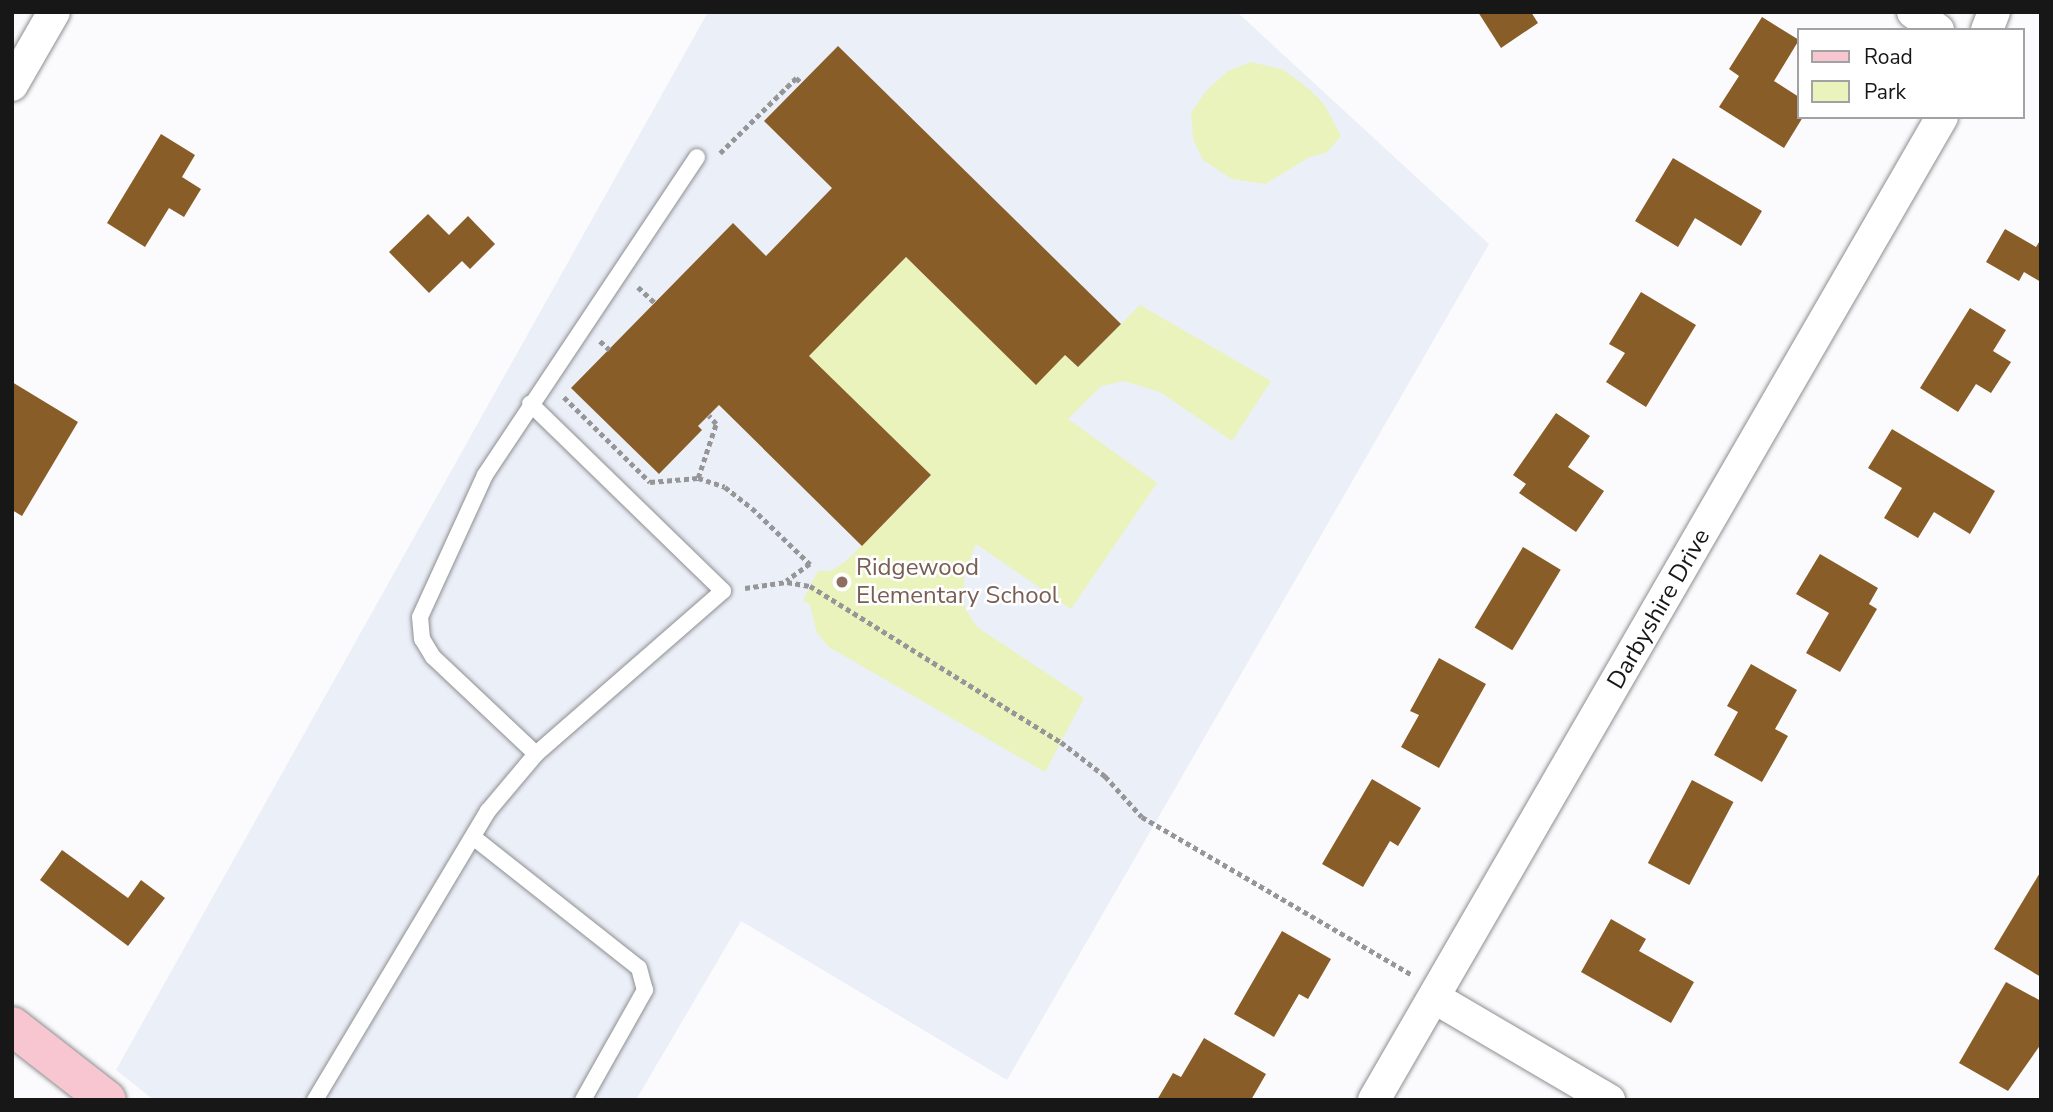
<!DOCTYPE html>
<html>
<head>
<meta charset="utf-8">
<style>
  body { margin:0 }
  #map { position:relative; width:2053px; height:1112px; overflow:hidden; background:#fbfbfd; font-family:"Nunito Sans",sans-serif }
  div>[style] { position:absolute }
  .built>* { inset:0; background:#ebeff8 }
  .green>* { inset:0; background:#e9f3bb }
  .building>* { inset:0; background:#895d27; transform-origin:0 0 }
  .path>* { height:4.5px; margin-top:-2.25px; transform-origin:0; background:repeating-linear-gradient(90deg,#969698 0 5px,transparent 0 8.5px) }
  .roads { filter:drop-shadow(0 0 2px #8e8f91) drop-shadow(0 0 2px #8e8f91) }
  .lane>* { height:16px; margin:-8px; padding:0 8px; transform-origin:8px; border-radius:8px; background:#fff }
  .street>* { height:32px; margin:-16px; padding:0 16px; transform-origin:16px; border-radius:16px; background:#fff }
  .primary>* { height:38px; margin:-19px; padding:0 19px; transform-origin:19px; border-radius:19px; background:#f7c6d0 }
  .dots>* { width:19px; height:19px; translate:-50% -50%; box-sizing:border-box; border:4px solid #fff; border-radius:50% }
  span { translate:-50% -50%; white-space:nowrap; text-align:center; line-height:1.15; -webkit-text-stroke:5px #fff; paint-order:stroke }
  .education-label { font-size:24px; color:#785e54 }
  .left { translate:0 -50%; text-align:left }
  .street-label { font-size:24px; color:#171718 }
  .frame { position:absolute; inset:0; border:14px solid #171718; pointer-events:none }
  .legend { position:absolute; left:1797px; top:28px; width:228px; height:91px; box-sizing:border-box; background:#fff; border:2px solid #a2a2a3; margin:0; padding:9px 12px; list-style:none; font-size:21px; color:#171718 }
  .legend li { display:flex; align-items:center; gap:14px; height:35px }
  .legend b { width:35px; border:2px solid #a2a2a3 }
</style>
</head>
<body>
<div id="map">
  <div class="built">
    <div style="clip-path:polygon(708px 12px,1237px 12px,1489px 244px,1007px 1080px,741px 921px,636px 1100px,154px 1100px,116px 1070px)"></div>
  </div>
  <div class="green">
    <div style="clip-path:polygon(1251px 62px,1284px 70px,1310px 90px,1324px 104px,1341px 136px,1326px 153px,1310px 157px,1265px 184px,1232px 179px,1203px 160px,1193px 139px,1191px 113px,1206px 91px,1228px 71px)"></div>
    <div style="clip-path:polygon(906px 257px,1036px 384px,1065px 355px,1078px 367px,1140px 305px,1271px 381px,1232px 441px,1160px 392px,1124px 381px,1101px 386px,1068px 419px,1157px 483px,1071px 609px,976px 544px,964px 574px,965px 609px,977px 627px,1084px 698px,1045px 772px,829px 647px,817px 633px,810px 605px,803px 600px,818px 571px,831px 571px,845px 562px,931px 476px,809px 356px)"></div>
  </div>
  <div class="building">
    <div style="clip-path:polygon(1478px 12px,1531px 12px,1538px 23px,1501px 48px)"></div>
    <div style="clip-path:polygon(1762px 17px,1799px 40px,1774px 81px,1799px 97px,1803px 117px,1784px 148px,1719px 107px,1739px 76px,1729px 69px)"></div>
    <div style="clip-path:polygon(838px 46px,1121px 324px,1078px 367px,1065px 355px,1036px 385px,906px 257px,809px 356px,931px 475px,862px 546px,719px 405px,698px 426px,702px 430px,659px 474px,571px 388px,733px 223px,766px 256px,832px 188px,764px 121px)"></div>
    <div style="clip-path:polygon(161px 134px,195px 155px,182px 177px,201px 189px,184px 217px,169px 208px,145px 247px,107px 223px)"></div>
    <div style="clip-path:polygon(1673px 158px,1762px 211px,1741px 246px,1695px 218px,1678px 247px,1635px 221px)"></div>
    <div style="clip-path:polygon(428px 214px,449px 235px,468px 216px,495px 244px,470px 269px,462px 261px,429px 293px,389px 252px)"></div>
    <div style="clip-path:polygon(2005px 229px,2036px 247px,2041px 239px,2041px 282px,2024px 272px,2019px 281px,1986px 262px)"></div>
    <div style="clip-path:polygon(1641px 292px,1696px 325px,1646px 407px,1606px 382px,1625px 353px,1609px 344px)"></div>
    <div style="clip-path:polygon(1970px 308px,2006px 330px,1993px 351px,2011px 362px,1991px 393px,1976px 384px,1958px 412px,1920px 388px)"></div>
    <div style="clip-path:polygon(12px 382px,78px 422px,22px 516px,12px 510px)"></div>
    <div style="clip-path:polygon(1556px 413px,1590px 436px,1568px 467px,1604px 491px,1576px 532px,1519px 493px,1526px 484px,1513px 475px)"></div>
    <div style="clip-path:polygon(1892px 429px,1995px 491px,1970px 534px,1934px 512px,1918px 538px,1884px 518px,1902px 488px,1868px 468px)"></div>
    <div style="left:1523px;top:547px;width:44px;height:94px;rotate:31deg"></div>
    <div style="clip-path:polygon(1820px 554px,1878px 588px,1869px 604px,1877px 609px,1840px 672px,1806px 653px,1829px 613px,1796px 594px)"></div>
    <div style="clip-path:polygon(1439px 658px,1486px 684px,1439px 768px,1401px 747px,1419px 715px,1410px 711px)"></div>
    <div style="clip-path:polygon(1751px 664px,1797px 690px,1775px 729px,1788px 736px,1762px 782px,1714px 755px,1738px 712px,1727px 706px)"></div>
    <div style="clip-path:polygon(1372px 779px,1421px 808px,1398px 846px,1390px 841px,1363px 887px,1322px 864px)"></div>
    <div style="left:1692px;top:780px;width:47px;height:94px;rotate:28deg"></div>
    <div style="clip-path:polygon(62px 850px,128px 898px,141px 880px,165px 898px,128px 946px,40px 880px)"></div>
    <div style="clip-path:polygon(2041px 871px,2041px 977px,1994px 949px)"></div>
    <div style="clip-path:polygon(1611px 919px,1646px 939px,1639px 951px,1694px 982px,1671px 1023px,1581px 972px)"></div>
    <div style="clip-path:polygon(1282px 931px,1331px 959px,1308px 999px,1299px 994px,1274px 1037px,1234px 1014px)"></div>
    <div style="clip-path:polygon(2006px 982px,2041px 1001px,2041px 1044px,2008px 1091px,1959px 1063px)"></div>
    <div style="clip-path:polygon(1204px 1038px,1266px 1074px,1251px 1100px,1157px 1100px,1173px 1073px,1181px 1077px)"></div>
  </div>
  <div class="path">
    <div style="left:720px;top:153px;width:107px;rotate:-44.6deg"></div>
    <div style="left:796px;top:78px;width:8px;rotate:40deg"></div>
    <div style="left:638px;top:287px;width:23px;rotate:43deg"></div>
    <div style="left:600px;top:341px;width:13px;rotate:42deg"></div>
    <div style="left:564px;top:397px;width:121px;rotate:44.7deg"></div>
    <div style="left:650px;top:482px;width:48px;rotate:-4.8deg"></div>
    <div style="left:698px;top:478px;width:28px;rotate:18deg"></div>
    <div style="left:725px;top:487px;width:34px;rotate:38deg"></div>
    <div style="left:752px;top:508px;width:81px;rotate:44deg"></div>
    <div style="left:810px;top:564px;width:29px;rotate:144deg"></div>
    <div style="left:698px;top:478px;width:57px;rotate:-71.6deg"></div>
    <div style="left:716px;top:424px;width:11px;rotate:-131deg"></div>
    <div style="left:745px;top:588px;width:42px;rotate:-8.1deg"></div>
    <div style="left:787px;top:582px;width:23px;rotate:10deg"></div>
    <div style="left:810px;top:586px;width:296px;rotate:31.9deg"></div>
    <div style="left:1061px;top:742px;width:56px;rotate:37.7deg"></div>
    <div style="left:1105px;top:776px;width:55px;rotate:47.9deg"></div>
    <div style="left:1142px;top:817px;width:313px;rotate:30.3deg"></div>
  </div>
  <div class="roads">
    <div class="lane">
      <div style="left:536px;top:754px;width:141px;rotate:-136.7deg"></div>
      <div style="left:433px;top:657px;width:21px;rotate:-121deg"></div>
      <div style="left:422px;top:639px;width:22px;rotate:-95deg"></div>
      <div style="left:420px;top:617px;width:156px;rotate:-65.4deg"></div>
      <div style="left:485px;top:475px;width:382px;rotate:-56.3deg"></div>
      <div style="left:473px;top:837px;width:211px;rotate:38.3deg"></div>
      <div style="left:639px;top:968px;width:23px;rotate:75deg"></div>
      <div style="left:645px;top:990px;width:126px;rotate:119.4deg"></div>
      <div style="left:315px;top:1100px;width:337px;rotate:-59.1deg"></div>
      <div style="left:488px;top:811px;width:75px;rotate:-49.9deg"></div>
      <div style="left:536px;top:754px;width:248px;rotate:-41.1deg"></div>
      <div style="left:723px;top:591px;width:269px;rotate:-135.8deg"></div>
    </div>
    <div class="street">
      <div style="left:1913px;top:12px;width:31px;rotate:36deg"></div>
      <div style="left:1987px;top:30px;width:19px;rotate:-69deg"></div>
      <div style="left:12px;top:85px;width:84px;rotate:-60.1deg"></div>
      <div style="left:1435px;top:998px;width:202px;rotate:30.4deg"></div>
      <div style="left:1374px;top:1100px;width:1135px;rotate:-59.98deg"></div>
    </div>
    <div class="primary">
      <div style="left:12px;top:1026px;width:120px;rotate:37.9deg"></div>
    </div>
  </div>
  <div class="dots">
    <div style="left:842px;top:582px;background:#8d6e63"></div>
  </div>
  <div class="education-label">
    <span class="left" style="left:856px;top:582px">Ridgewood<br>Elementary School</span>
  </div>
  <div class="street-label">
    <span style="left:1659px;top:609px;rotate:-60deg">Darbyshire Drive</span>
  </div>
  <div class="frame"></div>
  <ul class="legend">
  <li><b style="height:9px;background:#f7c6d0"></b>Road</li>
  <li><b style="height:19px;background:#e9f3bb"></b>Park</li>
  </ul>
</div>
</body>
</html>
